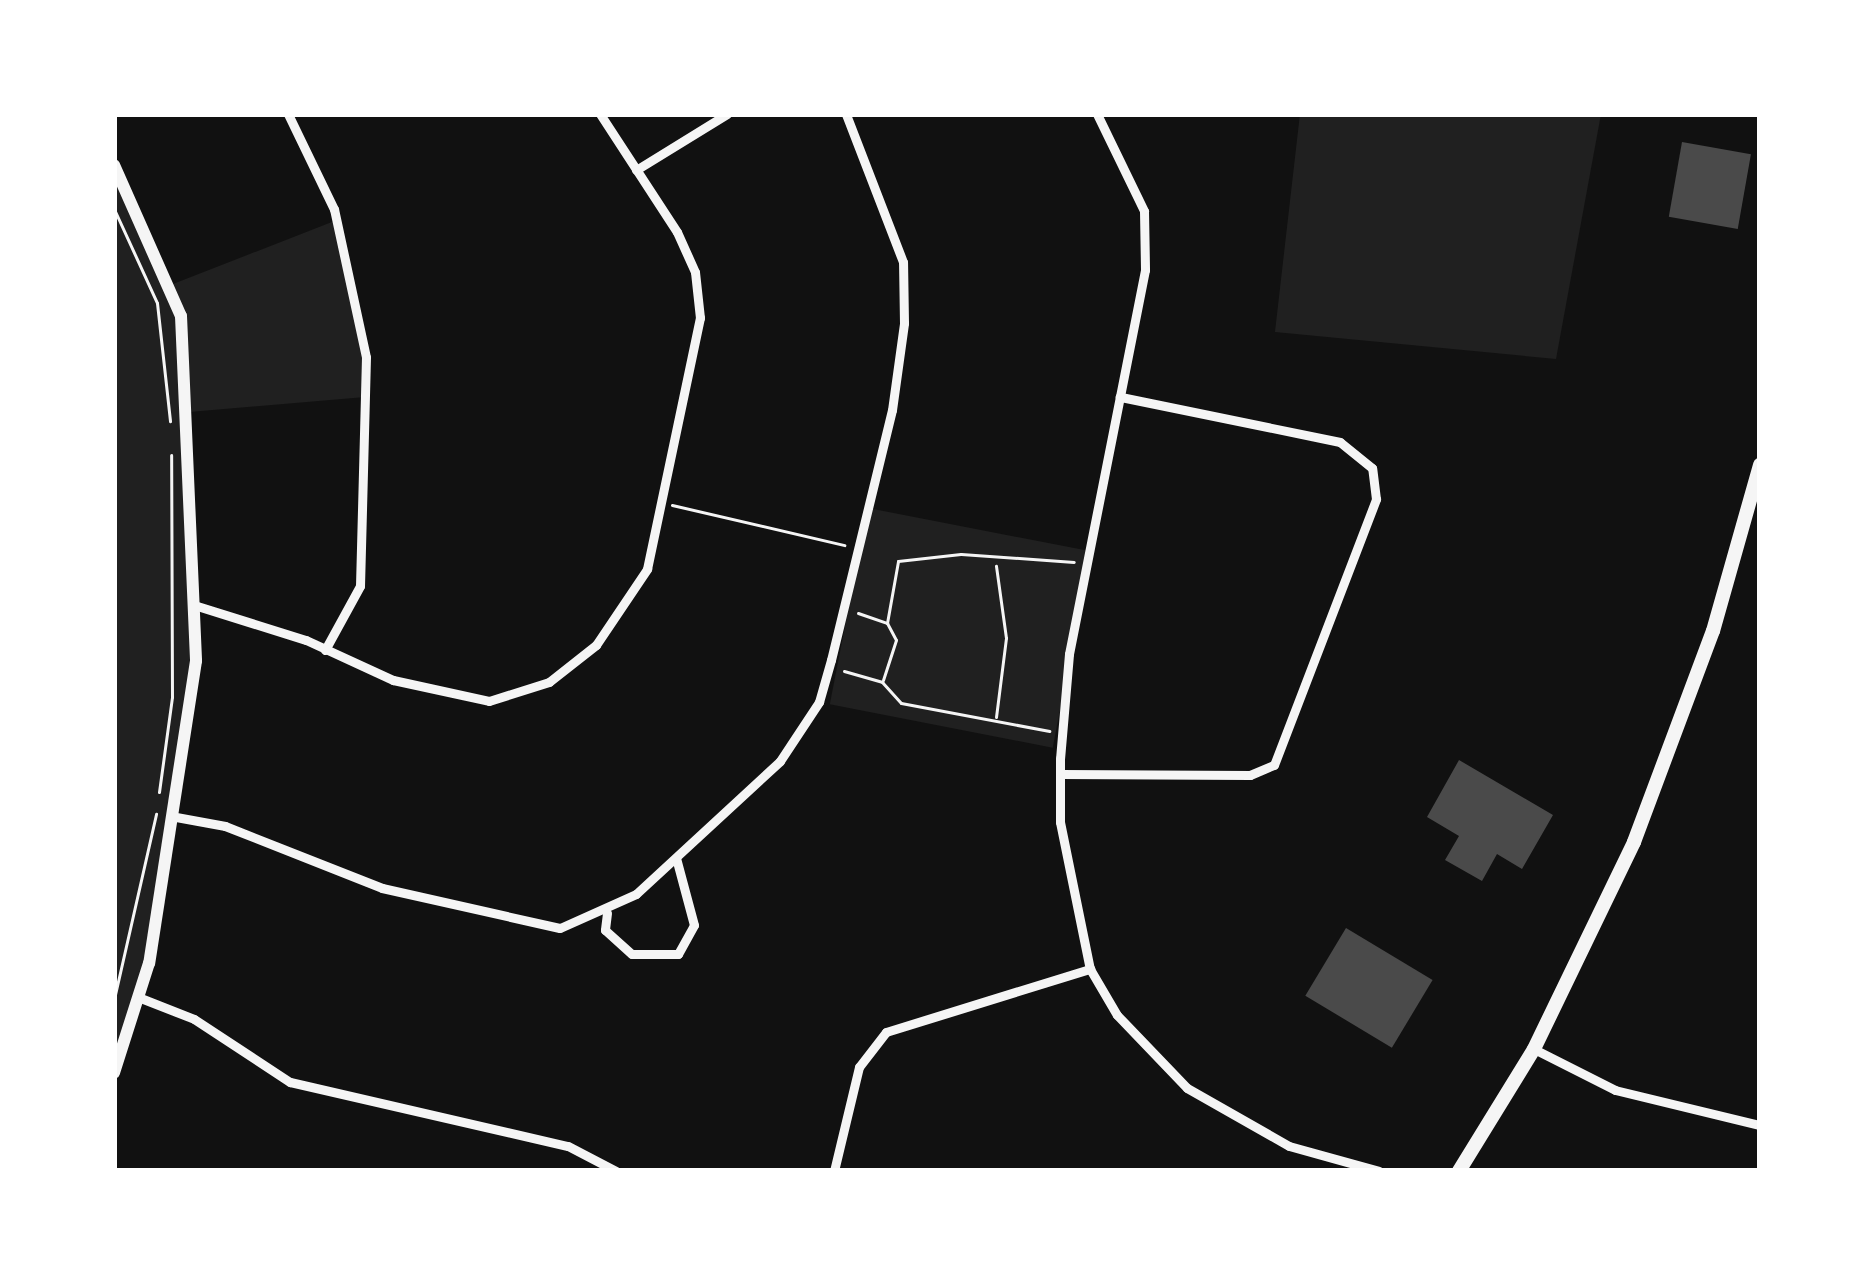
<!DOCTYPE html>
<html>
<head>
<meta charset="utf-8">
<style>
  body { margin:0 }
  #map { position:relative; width:1874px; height:1285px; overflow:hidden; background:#111; font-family:Signika,sans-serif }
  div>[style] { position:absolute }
  .green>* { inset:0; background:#202020; transform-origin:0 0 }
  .building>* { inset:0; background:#4a4a4a; transform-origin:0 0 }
  .path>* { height:3px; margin:-1.5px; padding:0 1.5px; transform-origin:1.5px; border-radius:1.5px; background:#f5f5f5 }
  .minor>* { height:9px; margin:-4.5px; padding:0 4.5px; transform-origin:4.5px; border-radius:4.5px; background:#f5f5f5 }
  .tertiary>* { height:12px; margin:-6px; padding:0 6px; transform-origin:6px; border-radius:6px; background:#f5f5f5 }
  .secondary>* { height:14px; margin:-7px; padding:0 7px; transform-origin:7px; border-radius:7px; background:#f5f5f5 }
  span { translate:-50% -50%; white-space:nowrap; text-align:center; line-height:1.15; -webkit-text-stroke:10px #fff; paint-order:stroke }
  .frame { position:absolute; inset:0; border:117px solid #fff; pointer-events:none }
</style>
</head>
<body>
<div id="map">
  <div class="green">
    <div style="clip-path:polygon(1300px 114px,1601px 114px,1556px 359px,1275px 332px)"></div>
    <div style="clip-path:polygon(114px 165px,173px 284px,337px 220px,366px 357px,365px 397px,189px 412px,196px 661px,149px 963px,114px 1073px)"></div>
    <div style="left:868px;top:508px;width:227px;height:200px;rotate:11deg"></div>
  </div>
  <div class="building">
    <div style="left:1682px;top:142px;width:70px;height:76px;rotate:10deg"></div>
    <div style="clip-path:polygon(1459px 760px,1553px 815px,1522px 869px,1497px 854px,1482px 881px,1445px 860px,1459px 836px,1427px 817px)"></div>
    <div style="left:1346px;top:928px;width:101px;height:79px;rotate:31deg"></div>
  </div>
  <div class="path">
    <div style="left:114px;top:209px;width:103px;rotate:65.4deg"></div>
    <div style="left:157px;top:303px;width:119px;rotate:83.7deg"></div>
    <div style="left:672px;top:505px;width:177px;rotate:13.1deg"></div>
    <div style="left:858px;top:613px;width:31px;rotate:19deg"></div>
    <div style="left:887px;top:623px;width:19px;rotate:62deg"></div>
    <div style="left:896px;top:640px;width:42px;rotate:108deg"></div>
    <div style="left:887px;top:623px;width:63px;rotate:-79.9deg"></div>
    <div style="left:898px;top:561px;width:63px;rotate:-6.3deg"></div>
    <div style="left:961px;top:554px;width:113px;rotate:4deg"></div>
    <div style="left:844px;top:671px;width:40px;rotate:16deg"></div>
    <div style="left:882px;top:682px;width:28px;rotate:48deg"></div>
    <div style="left:901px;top:703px;width:151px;rotate:10.7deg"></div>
    <div style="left:996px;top:717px;width:80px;rotate:-82.8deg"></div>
    <div style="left:1006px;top:638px;width:73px;rotate:-97.9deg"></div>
    <div style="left:159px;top:792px;width:96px;rotate:-82.2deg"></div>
    <div style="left:172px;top:697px;width:242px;rotate:-90.2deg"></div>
    <div style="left:114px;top:999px;width:190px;rotate:-77.2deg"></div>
  </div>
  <div class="minor">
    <div style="left:288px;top:114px;width:106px;rotate:64.2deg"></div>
    <div style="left:334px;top:209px;width:151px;rotate:77.8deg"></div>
    <div style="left:366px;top:357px;width:229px;rotate:91.5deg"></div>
    <div style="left:360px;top:586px;width:73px;rotate:118.7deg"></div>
    <div style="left:1097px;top:114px;width:108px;rotate:64.1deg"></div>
    <div style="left:1144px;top:211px;width:59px;rotate:89deg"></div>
    <div style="left:1145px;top:270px;width:391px;rotate:101.2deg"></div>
    <div style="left:1069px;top:654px;width:105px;rotate:94.9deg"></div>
    <div style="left:1060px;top:759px;width:63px;rotate:90deg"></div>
    <div style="left:1060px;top:822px;width:150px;rotate:78.5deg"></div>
    <div style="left:1090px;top:969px;width:53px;rotate:59.6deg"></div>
    <div style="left:1117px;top:1015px;width:101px;rotate:46.2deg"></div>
    <div style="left:1187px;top:1088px;width:117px;rotate:29.6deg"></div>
    <div style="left:1289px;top:1146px;width:93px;rotate:15.5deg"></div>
    <div style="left:636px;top:170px;width:107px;rotate:-31.6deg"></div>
    <div style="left:194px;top:605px;width:117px;rotate:17.4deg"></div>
    <div style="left:306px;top:640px;width:96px;rotate:24.7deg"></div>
    <div style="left:393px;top:680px;width:98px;rotate:12.3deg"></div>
    <div style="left:489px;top:701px;width:63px;rotate:-17.6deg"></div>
    <div style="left:549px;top:682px;width:60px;rotate:-38.2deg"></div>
    <div style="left:596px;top:645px;width:92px;rotate:-56.1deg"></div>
    <div style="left:647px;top:569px;width:257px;rotate:-78.1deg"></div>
    <div style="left:700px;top:318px;width:46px;rotate:-96.2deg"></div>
    <div style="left:695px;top:272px;width:44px;rotate:-114.2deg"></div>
    <div style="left:677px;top:232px;width:141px;rotate:-123.1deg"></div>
    <div style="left:1061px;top:774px;width:189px;rotate:0.3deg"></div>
    <div style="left:1250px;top:775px;width:26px;rotate:-23deg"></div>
    <div style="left:1274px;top:765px;width:285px;rotate:-69deg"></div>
    <div style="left:1376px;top:499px;width:31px;rotate:-97deg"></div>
    <div style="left:1372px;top:468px;width:41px;rotate:-140.9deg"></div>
    <div style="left:1340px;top:442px;width:225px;rotate:-168.4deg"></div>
    <div style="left:176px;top:817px;width:50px;rotate:10.4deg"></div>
    <div style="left:225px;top:826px;width:169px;rotate:21.5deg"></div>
    <div style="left:382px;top:888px;width:182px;rotate:12.7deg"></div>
    <div style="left:560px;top:928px;width:83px;rotate:-24.1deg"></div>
    <div style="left:636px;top:894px;width:196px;rotate:-42.7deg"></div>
    <div style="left:780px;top:761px;width:71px;rotate:-56.5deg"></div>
    <div style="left:819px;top:702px;width:44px;rotate:-74.1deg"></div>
    <div style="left:831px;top:660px;width:257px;rotate:-76.3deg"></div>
    <div style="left:892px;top:410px;width:88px;rotate:-82.1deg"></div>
    <div style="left:904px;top:323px;width:61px;rotate:-90.9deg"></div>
    <div style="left:903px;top:262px;width:159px;rotate:-111.1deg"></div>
    <div style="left:607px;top:913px;width:17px;rotate:97deg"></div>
    <div style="left:605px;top:930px;width:36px;rotate:42deg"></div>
    <div style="left:632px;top:954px;width:46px"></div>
    <div style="left:678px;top:954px;width:33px;rotate:-61deg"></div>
    <div style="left:694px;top:925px;width:69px;rotate:-105deg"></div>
    <div style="left:138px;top:997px;width:60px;rotate:21.4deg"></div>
    <div style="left:194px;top:1019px;width:115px;rotate:33.3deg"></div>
    <div style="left:290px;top:1082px;width:285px;rotate:13deg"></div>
    <div style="left:568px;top:1146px;width:54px;rotate:27.5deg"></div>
    <div style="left:1534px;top:1049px;width:91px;rotate:26.8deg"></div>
    <div style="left:1615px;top:1090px;width:149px;rotate:13.6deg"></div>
    <div style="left:834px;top:1171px;width:107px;rotate:-76.5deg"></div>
    <div style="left:859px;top:1067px;width:44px;rotate:-52.4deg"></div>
    <div style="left:886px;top:1032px;width:214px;rotate:-17.2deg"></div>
  </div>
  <div class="tertiary">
    <div style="left:114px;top:165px;width:165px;rotate:66.1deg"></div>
    <div style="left:181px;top:316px;width:345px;rotate:87.5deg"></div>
    <div style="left:196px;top:661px;width:306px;rotate:98.8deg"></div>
    <div style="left:149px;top:963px;width:115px;rotate:107.7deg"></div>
  </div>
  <div class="secondary">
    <div style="left:1459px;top:1171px;width:143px;rotate:-58.4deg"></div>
    <div style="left:1534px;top:1049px;width:230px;rotate:-64.2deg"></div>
    <div style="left:1634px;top:842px;width:225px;rotate:-69.5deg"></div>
    <div style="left:1713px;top:631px;width:173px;rotate:-74.2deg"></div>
  </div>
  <div class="frame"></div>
</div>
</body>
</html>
